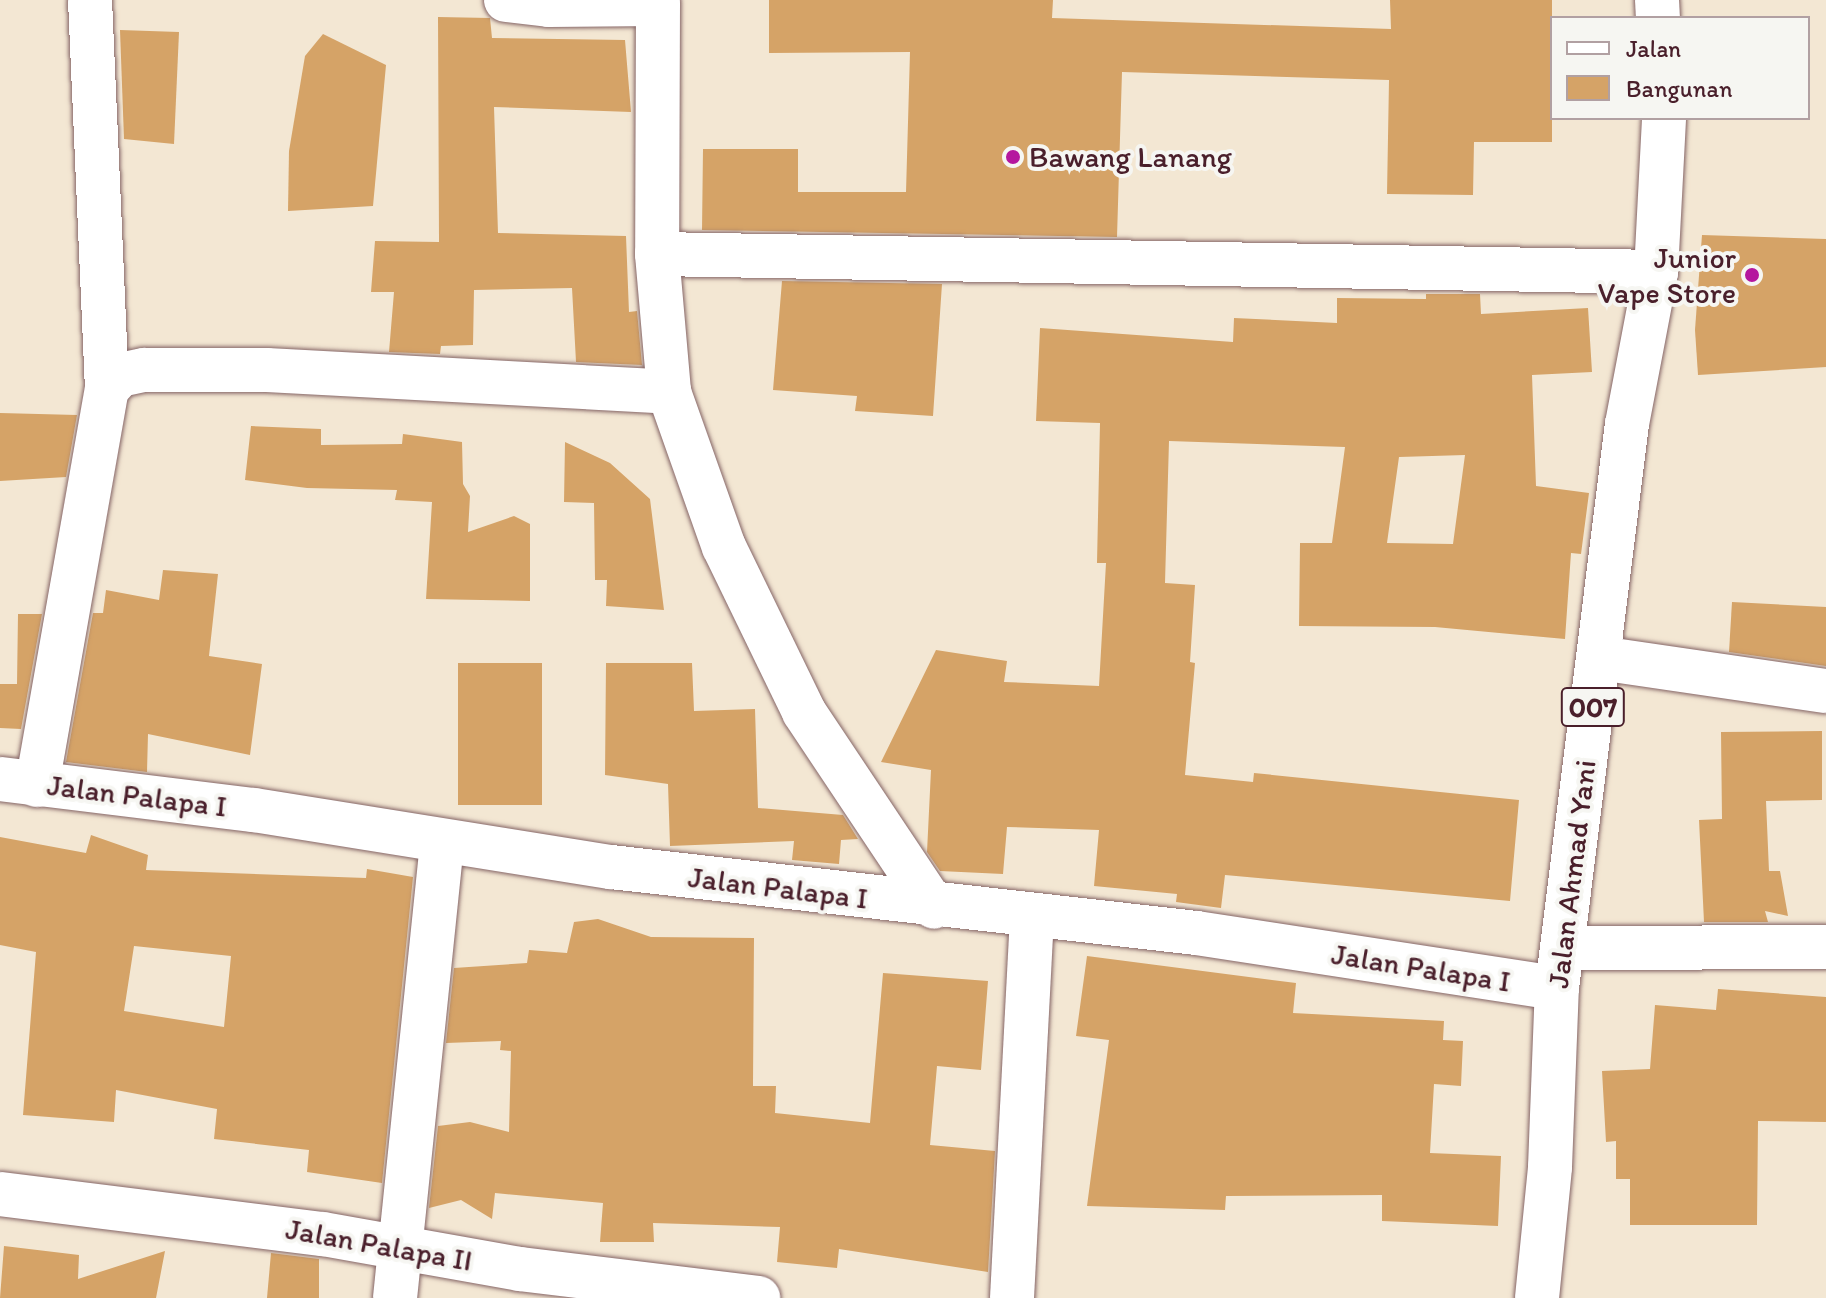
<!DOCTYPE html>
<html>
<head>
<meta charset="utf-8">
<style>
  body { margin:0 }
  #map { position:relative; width:1826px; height:1298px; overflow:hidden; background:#f3e7d3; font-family:Itim,sans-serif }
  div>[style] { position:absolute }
  .building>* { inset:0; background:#d5a367; transform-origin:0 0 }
  .roads { filter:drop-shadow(0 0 2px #856566) drop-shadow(0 0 2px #856566) }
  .minor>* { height:44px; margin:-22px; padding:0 22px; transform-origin:22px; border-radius:22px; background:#fff }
  .major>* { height:44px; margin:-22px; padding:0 22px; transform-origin:22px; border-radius:22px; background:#fff }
  .dots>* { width:22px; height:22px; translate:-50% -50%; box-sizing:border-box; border:4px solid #f6f6f2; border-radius:50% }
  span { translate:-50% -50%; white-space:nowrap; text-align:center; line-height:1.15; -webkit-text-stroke:8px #f6f6f2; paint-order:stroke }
  .shield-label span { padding:2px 6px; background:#f6f6f2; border:2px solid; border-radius:6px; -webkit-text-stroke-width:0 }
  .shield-label { font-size:28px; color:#4a1f2b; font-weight:700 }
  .poi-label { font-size:30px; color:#4a1f2b }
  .left { translate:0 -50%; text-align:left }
  .right { translate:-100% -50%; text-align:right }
  .street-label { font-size:30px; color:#4a1f2b }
  .legend { position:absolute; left:1550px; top:16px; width:260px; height:104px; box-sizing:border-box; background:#f6f6f2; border:2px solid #b1a0a2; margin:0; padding:10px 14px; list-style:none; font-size:24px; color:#4a1f2b }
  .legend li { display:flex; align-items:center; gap:16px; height:40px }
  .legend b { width:40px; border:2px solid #b1a0a2 }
</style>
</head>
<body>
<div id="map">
  <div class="building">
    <div style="clip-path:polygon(769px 0,1053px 0,1052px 18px,1391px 29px,1390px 0,1552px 0,1552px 142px,1474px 142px,1473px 195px,1387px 194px,1389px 80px,1122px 72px,1117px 237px,702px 230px,703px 149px,798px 149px,798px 192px,906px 192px,910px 52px,769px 53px)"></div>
    <div style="clip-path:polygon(438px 17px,490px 18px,492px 38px,625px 40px,631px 112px,494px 107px,498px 233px,626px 236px,629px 312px,637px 311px,642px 365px,576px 362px,572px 288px,474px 290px,473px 345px,441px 346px,440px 354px,389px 352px,394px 292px,371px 292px,375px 241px,439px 242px)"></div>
    <div style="clip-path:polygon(120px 30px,179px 32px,174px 144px,124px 139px)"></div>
    <div style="clip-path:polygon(323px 34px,386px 65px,373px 206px,288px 211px,289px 151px,305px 56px)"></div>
    <div style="clip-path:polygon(1702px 235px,1826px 239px,1826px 367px,1698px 375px,1695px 330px)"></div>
    <div style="clip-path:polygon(782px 281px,942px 284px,933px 416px,855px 411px,857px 396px,773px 390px)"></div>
    <div style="clip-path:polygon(evenodd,1426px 294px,1480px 294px,1481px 314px,1588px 308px,1592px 372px,1532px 375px,1536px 486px,1589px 493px,1581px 554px,1571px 553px,1565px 639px,1435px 627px,1299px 626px,1300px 543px,1332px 543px,1345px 447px,1169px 441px,1165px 583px,1195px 585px,1190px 662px,1195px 663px,1185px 775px,1253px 782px,1254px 773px,1519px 800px,1510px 901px,1225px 875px,1221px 908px,1176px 902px,1177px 894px,1094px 886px,1099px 830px,1007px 827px,1003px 874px,940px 871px,927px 852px,931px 770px,881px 762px,936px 650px,1007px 661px,1004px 682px,1099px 686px,1106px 563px,1097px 563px,1100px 423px,1036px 421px,1040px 328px,1233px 342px,1234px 318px,1337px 323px,1337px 298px,1426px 299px,1426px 294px,1465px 455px,1453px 544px,1387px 543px,1399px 457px,1465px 455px)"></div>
    <div style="clip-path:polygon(0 413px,77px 415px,66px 477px,0 481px)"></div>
    <div style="clip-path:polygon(251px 426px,321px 429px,321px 445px,402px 444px,403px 434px,462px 442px,463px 484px,470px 496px,468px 532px,514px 516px,530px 524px,530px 601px,426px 599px,432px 502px,395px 500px,397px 490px,307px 488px,245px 480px)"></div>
    <div style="clip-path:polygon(565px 442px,610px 463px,650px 499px,664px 610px,606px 606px,607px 580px,595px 580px,594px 503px,564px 502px)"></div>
    <div style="clip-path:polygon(163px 570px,218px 574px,209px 656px,262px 664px,250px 755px,148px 734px,147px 772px,66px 762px,93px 613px,103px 613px,106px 590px,159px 600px)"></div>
    <div style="clip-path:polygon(1732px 602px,1826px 607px,1826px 666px,1729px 652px)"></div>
    <div style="clip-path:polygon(18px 614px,42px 614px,21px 729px,0 728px,0 684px,17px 684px)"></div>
    <div style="left:458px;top:663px;width:84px;height:142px"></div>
    <div style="clip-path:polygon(606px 663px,692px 663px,694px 711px,755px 709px,758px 808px,843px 815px,858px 839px,841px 840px,839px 864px,792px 860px,794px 841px,670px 846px,668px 784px,605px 775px)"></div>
    <div style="clip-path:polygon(1822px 731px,1822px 800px,1766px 801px,1769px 871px,1780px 871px,1788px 916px,1765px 911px,1768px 922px,1704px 922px,1699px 820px,1722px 819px,1721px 732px)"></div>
    <div style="clip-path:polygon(evenodd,91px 835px,148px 855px,146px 870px,366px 878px,367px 869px,413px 877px,382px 1183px,307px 1172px,309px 1150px,214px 1139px,217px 1109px,116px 1090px,114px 1122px,23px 1115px,36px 952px,0 945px,0 837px,86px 853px,91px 835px,134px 946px,231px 956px,224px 1027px,124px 1011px,134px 946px)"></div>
    <div style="clip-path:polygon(598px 919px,651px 937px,754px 938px,753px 1086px,776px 1086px,775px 1113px,870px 1123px,883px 973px,988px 981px,981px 1070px,937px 1066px,930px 1145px,995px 1151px,988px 1272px,839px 1249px,837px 1268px,777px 1262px,780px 1227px,653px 1223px,654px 1242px,600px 1242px,603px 1203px,495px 1193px,492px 1219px,461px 1200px,429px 1208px,438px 1126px,470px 1122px,509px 1132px,511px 1051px,500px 1050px,501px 1041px,446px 1043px,454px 968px,527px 963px,529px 950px,567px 953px,574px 922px)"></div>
    <div style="clip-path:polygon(1087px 956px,1296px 983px,1293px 1013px,1444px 1021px,1443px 1040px,1463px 1041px,1461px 1086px,1434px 1084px,1430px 1153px,1501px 1156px,1498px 1226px,1382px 1221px,1382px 1195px,1226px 1196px,1225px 1210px,1087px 1206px,1109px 1040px,1076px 1036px)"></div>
    <div style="clip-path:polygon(1718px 989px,1826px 997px,1826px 1122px,1758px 1121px,1757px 1225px,1630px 1225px,1630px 1179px,1616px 1179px,1616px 1141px,1606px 1142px,1602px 1071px,1650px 1069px,1655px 1005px,1716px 1010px)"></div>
    <div style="clip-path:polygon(4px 1246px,79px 1255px,78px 1279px,165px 1251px,156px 1298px,0 1298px)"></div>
    <div style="clip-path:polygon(271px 1253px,319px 1259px,319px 1298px,267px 1298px)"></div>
  </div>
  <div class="roads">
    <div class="minor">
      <div style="left:506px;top:0;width:43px;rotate:6.6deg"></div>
      <div style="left:549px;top:5px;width:109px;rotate:-0.5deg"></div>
      <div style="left:658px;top:4px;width:250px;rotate:90.2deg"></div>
      <div style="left:657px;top:254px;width:139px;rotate:85deg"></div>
      <div style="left:669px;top:392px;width:164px;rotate:70.5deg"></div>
      <div style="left:724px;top:547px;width:183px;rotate:64.1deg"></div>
      <div style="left:804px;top:712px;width:234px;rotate:56.3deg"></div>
      <div style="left:657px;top:254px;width:999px;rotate:1.03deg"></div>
      <div style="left:107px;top:389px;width:19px;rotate:-47deg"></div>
      <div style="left:120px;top:375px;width:25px;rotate:-12deg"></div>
      <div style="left:144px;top:370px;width:123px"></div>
      <div style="left:267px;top:370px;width:403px;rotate:3.1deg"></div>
      <div style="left:1599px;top:658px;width:229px;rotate:8.3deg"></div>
      <div style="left:0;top:779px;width:256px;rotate:7deg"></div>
      <div style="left:254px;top:810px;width:362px;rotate:9.1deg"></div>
      <div style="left:611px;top:867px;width:590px;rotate:6.43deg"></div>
      <div style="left:1197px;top:933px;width:364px;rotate:8.7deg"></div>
      <div style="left:37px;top:785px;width:402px;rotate:-80deg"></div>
      <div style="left:107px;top:389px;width:389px;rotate:-92.5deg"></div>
      <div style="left:1562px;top:948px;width:264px;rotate:-0.2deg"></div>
      <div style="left:0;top:1194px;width:325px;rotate:7.1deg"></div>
      <div style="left:323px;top:1234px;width:200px;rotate:10.1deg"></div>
      <div style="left:520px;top:1269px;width:240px;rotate:6.9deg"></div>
      <div style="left:395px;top:1298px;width:459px;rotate:-84.1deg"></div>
      <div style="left:1012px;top:1298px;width:382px;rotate:-87deg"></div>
    </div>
    <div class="major">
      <div style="left:1657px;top:0;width:18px;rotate:87deg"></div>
      <div style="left:1537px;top:1298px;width:132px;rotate:-84.3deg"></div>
      <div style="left:1550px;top:1167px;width:179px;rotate:-87.8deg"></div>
      <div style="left:1557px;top:988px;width:568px;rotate:-82.93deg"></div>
      <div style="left:1627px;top:424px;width:155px;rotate:-79.2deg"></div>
      <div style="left:1656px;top:272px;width:154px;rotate:-87deg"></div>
    </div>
  </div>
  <div class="dots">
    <div style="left:1013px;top:157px;background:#b5179e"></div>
    <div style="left:1752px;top:275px;background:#b5179e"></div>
  </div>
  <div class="shield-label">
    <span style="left:1593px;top:707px">007</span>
  </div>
  <div class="poi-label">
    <span class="left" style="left:1029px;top:157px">Bawang Lanang</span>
    <span class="right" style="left:1736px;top:275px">Junior<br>Vape Store</span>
  </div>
  <div class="street-label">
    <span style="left:137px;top:796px;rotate:7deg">Jalan Palapa I</span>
    <span style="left:1572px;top:874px;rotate:-83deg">Jalan Ahmad Yani</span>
    <span style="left:778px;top:888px;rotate:7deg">Jalan Palapa I</span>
    <span style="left:1421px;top:968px;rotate:9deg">Jalan Palapa I</span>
    <span style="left:379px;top:1245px;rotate:10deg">Jalan Palapa II</span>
  </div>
  <ul class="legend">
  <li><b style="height:10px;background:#fff"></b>Jalan</li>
  <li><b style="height:22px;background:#d5a367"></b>Bangunan</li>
  </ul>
</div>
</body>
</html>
